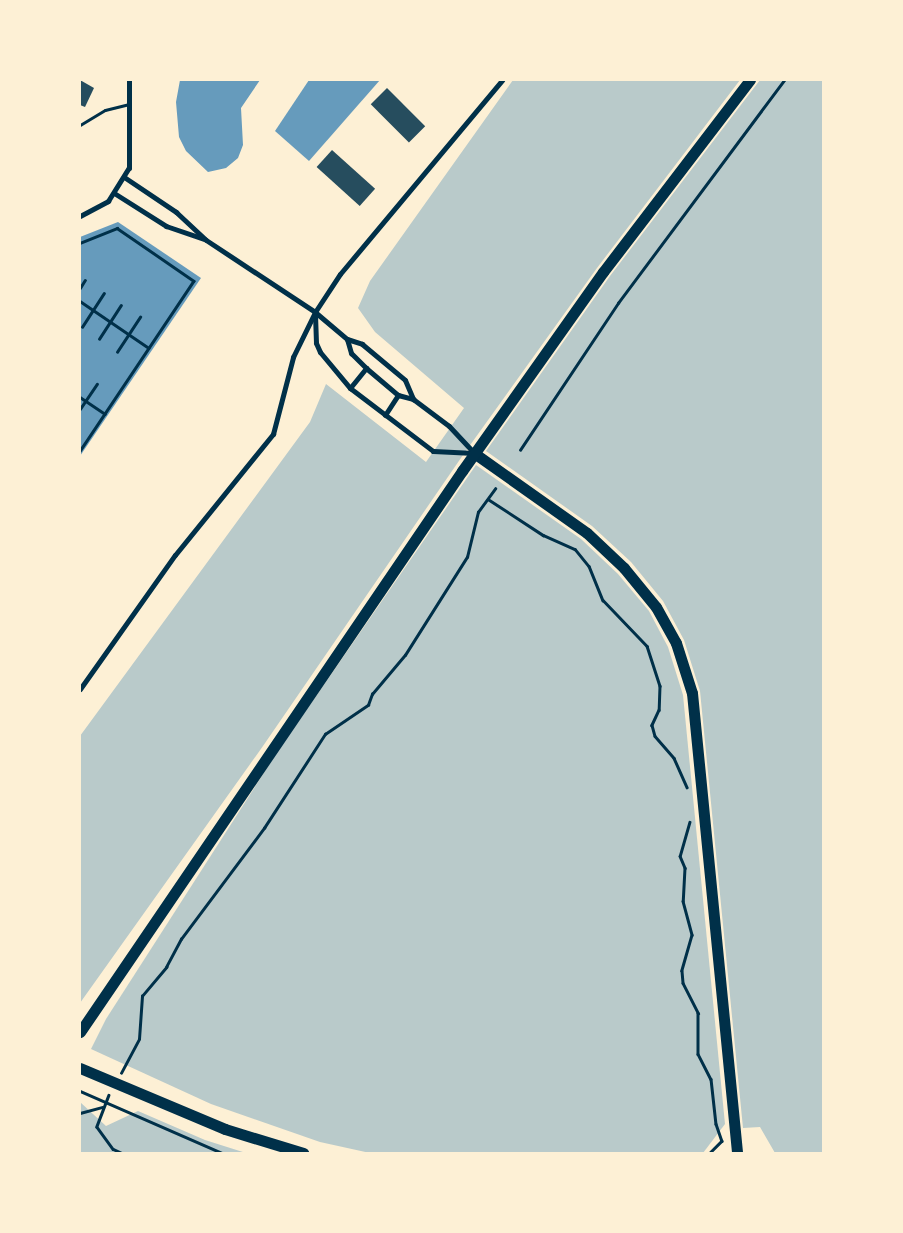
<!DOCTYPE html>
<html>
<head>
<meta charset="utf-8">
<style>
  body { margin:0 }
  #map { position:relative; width:903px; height:1233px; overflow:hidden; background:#fdf0d5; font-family:Jost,sans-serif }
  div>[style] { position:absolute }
  .green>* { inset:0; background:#b9caca }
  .water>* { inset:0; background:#669bbc }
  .building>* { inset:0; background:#264d5e; transform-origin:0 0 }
  .path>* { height:2.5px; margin:-1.25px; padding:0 1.25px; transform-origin:1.25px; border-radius:1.25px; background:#003049 }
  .service>* { height:3px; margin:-1.5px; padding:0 1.5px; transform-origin:1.5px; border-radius:1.5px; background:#003049 }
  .minor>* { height:5px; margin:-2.5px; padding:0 2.5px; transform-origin:2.5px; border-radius:2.5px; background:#003049 }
  .primary>* { height:11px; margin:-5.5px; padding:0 5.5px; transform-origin:5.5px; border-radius:5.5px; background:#003049 }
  span { translate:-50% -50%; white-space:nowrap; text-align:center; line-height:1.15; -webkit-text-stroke:4px #fdf0d5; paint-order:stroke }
  .frame { position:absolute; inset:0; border:81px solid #fdf0d5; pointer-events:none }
</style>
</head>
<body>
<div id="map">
  <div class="green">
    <div style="clip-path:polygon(513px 80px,740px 80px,597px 268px,463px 455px,263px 746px,80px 1003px,80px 736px,310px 422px,326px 384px,426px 462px,464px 408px,375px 332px,358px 308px,370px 281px)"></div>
    <div style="clip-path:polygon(760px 80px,823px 80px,823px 1153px,775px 1153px,760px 1127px,743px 1128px,700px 691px,684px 640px,663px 601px,631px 562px,592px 526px,486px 451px,610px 276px)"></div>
    <div style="clip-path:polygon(476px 465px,581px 539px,618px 574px,649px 611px,668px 647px,683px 695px,725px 1124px,703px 1153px,370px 1153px,320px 1142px,211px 1104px,91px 1049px,106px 1019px,276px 754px)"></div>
    <div style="clip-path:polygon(80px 1102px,106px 1126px,138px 1111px,205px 1140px,246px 1153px,80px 1153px)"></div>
  </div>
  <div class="water">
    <div style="clip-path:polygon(180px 80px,260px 80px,241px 108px,243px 145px,238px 158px,226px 168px,208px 172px,186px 151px,179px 137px,176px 102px)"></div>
    <div style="clip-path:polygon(309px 80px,380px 80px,309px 161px,275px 131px)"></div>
    <div style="clip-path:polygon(118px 222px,201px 278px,80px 456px,80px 237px)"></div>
  </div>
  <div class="building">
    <div style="clip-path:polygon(80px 80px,94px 88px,85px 107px,80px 105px)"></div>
    <div style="left:387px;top:88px;width:54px;height:23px;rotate:45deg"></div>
    <div style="left:332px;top:150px;width:58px;height:23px;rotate:42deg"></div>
  </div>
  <div class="path">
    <div style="left:80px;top:243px;width:40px;rotate:-22deg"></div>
    <div style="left:117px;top:228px;width:93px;rotate:34.5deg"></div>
    <div style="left:194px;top:281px;width:205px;rotate:123.8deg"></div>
    <div style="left:80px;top:288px;width:9px;rotate:-58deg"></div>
    <div style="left:80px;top:301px;width:83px;rotate:34.3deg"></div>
    <div style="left:82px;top:327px;width:40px;rotate:-57.1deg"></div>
    <div style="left:99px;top:339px;width:40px;rotate:-57.1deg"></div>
    <div style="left:117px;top:352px;width:42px;rotate:-56.7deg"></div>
    <div style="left:80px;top:397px;width:30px;rotate:34deg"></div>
    <div style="left:80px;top:409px;width:30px;rotate:-56deg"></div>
    <div style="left:520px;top:450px;width:177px;rotate:-56.3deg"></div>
    <div style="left:618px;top:303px;width:278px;rotate:-53.3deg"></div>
    <div style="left:488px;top:499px;width:66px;rotate:33.2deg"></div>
    <div style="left:543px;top:535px;width:35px;rotate:24deg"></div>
    <div style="left:575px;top:549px;width:22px;rotate:51deg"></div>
    <div style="left:589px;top:566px;width:37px;rotate:68deg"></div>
    <div style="left:603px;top:600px;width:64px;rotate:46.3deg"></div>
    <div style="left:647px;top:646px;width:42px;rotate:72deg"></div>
    <div style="left:660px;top:686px;width:24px;rotate:92deg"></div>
    <div style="left:659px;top:710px;width:17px;rotate:115deg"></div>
    <div style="left:652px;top:725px;width:11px;rotate:75deg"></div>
    <div style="left:655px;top:736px;width:29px;rotate:49deg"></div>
    <div style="left:674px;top:758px;width:32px;rotate:66deg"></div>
    <div style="left:690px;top:822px;width:35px;rotate:106deg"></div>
    <div style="left:680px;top:856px;width:13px;rotate:67deg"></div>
    <div style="left:685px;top:868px;width:33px;rotate:93deg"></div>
    <div style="left:683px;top:901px;width:35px;rotate:75deg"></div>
    <div style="left:692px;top:935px;width:37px;rotate:106deg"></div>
    <div style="left:682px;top:971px;width:12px;rotate:85deg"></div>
    <div style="left:683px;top:983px;width:34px;rotate:63deg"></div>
    <div style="left:698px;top:1013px;width:41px;rotate:90deg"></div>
    <div style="left:698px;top:1054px;width:28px;rotate:63deg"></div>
    <div style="left:711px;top:1079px;width:45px;rotate:83.7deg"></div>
    <div style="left:716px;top:1124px;width:18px;rotate:71deg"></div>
    <div style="left:722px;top:1141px;width:17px;rotate:135deg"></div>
    <div style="left:121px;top:1073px;width:38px;rotate:-62deg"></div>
    <div style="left:139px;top:1039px;width:43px;rotate:-86deg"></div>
    <div style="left:142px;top:996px;width:38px;rotate:-50deg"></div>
    <div style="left:166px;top:967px;width:32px;rotate:-62deg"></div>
    <div style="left:181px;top:939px;width:139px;rotate:-53.2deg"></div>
    <div style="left:264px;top:828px;width:112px;rotate:-57deg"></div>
    <div style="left:325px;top:734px;width:52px;rotate:-34deg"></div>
    <div style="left:368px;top:705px;width:12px;rotate:-70deg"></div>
    <div style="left:372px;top:694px;width:51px;rotate:-49.8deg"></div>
    <div style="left:405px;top:655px;width:116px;rotate:-57.7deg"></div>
    <div style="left:467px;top:557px;width:46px;rotate:-76.3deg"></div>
    <div style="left:478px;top:512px;width:29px;rotate:-54deg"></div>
    <div style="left:80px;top:1091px;width:155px;rotate:23.6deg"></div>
    <div style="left:109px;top:1095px;width:34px;rotate:111deg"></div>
    <div style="left:97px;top:1127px;width:27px;rotate:54deg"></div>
    <div style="left:113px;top:1149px;width:10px;rotate:24deg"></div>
    <div style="left:80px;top:1113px;width:23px;rotate:-15deg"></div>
  </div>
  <div class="service">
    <div style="left:80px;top:125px;width:29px;rotate:-31deg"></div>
    <div style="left:105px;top:110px;width:25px;rotate:-14deg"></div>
  </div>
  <div class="minor">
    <div style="left:124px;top:177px;width:63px;rotate:33.9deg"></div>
    <div style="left:176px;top:212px;width:41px;rotate:43deg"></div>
    <div style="left:206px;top:240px;width:131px;rotate:33.4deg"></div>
    <div style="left:315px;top:312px;width:42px;rotate:40.2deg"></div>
    <div style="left:347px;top:339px;width:16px;rotate:18deg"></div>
    <div style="left:362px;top:344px;width:56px;rotate:39.9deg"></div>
    <div style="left:405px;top:380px;width:21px;rotate:67deg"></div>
    <div style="left:413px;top:399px;width:45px;rotate:36.9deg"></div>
    <div style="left:449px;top:426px;width:37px;rotate:47deg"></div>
    <div style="left:114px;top:193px;width:62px;rotate:32.4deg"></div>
    <div style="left:166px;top:226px;width:40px;rotate:18.9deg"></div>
    <div style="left:80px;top:216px;width:32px;rotate:-28deg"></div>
    <div style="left:108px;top:201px;width:39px;rotate:-58deg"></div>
    <div style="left:129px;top:168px;width:88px;rotate:-90deg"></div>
    <div style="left:315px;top:314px;width:29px;rotate:88deg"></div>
    <div style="left:316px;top:343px;width:10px;rotate:66deg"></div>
    <div style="left:320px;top:352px;width:47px;rotate:50.2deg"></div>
    <div style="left:350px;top:388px;width:104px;rotate:37.2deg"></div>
    <div style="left:433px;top:451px;width:41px;rotate:2.8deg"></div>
    <div style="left:347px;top:339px;width:15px;rotate:74deg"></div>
    <div style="left:351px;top:353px;width:21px;rotate:45deg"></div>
    <div style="left:366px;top:368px;width:42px;rotate:40.2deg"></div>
    <div style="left:398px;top:395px;width:16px;rotate:15deg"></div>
    <div style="left:350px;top:388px;width:26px;rotate:-51deg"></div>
    <div style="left:385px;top:415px;width:24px;rotate:-57deg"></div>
    <div style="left:80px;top:689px;width:164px;rotate:-54.7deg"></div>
    <div style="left:175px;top:555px;width:156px;rotate:-51deg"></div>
    <div style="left:273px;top:434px;width:80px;rotate:-75.4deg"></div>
    <div style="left:293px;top:357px;width:50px;rotate:-63.9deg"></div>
    <div style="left:315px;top:312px;width:45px;rotate:-56.7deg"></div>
    <div style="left:340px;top:274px;width:253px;rotate:-50.1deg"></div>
  </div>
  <div class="primary">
    <div style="left:474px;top:453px;width:138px;rotate:35.3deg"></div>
    <div style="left:587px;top:533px;width:51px;rotate:43.4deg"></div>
    <div style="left:624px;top:568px;width:50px;rotate:50.6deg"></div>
    <div style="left:656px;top:607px;width:41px;rotate:60.9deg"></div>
    <div style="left:676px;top:643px;width:52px;rotate:72.3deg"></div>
    <div style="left:692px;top:693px;width:462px;rotate:84.4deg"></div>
    <div style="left:80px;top:1032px;width:679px;rotate:-55.75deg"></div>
    <div style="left:462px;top:471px;width:244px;rotate:-54.7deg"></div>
    <div style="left:603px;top:272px;width:242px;rotate:-52.6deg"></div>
    <div style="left:80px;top:1068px;width:157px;rotate:22.8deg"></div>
    <div style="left:225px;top:1129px;width:82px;rotate:17.1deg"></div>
  </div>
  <div class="frame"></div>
</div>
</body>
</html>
